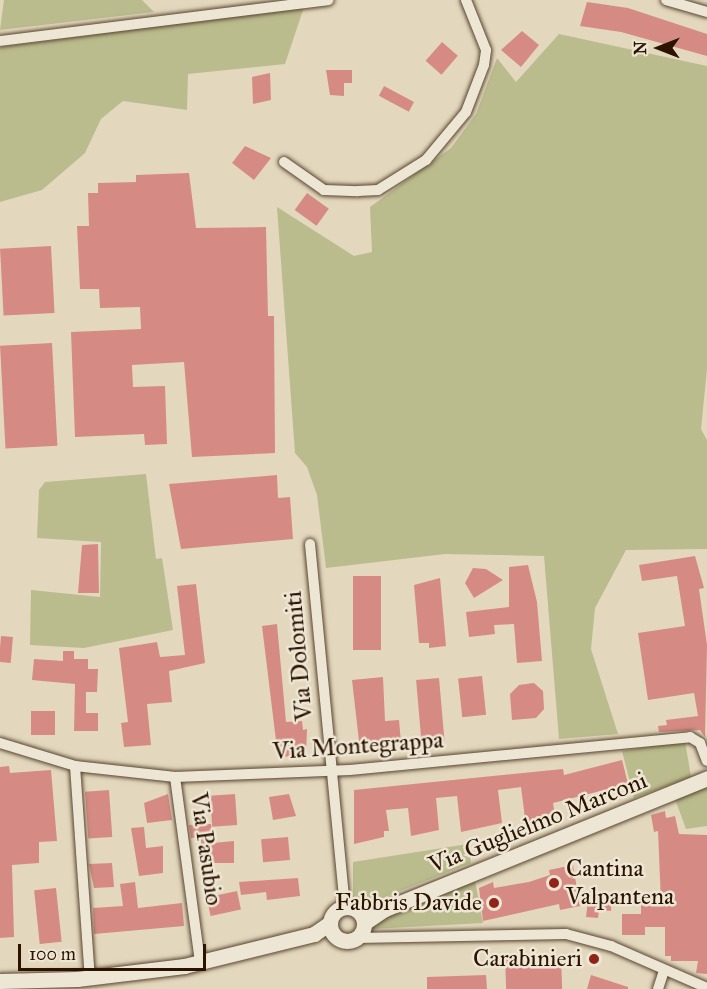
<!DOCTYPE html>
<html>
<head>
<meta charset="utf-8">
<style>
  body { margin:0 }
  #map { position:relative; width:707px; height:989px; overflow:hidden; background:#e3d8bd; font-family:"IM FELL Great Primer",serif }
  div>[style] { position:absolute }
  .green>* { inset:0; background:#babc8d }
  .building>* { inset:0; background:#d58b84; transform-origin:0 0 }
  .roads { filter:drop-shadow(0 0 2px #59442f) drop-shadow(0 0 2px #59442f) }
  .street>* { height:10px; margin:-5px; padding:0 5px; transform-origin:5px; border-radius:5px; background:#ede6d4 }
  .secondary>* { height:15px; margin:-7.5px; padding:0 7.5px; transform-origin:7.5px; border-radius:7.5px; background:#ede6d4 }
  .secondary>.ring { margin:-7.5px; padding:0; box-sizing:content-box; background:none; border:15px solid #ede6d4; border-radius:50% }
  .dots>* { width:16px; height:16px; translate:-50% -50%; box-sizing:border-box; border:3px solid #ede6d4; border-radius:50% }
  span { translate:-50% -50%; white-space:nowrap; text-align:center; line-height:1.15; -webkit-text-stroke:5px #ede6d4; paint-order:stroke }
  .street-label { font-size:24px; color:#2b1300 }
  .poi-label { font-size:24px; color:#2b1300 }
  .left { translate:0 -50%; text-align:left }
  .right { translate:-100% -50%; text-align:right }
  .north { position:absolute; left:629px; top:18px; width:60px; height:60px; -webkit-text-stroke:4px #ede6d4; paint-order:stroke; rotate:270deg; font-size:16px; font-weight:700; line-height:24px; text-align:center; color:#2b1300 }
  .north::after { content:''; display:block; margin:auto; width:21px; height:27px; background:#2b1300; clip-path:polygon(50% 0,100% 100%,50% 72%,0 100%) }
  .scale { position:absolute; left:18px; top:944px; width:188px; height:27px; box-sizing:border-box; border:3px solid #2b1300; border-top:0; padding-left:8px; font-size:18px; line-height:21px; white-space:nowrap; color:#2b1300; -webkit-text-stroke:4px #ede6d4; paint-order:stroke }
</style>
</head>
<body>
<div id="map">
  <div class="green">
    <div style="clip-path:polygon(4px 0,142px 0,154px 12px,0 30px)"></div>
    <div style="clip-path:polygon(304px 7px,285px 64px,188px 74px,187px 110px,123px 101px,101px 119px,85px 153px,42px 190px,0 202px,0 47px)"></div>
    <div style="clip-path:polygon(559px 34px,707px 66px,707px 369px,701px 429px,707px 440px,707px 549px,626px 550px,595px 608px,591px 649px,618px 734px,559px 739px,544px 556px,445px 554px,326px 568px,317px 495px,307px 467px,295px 453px,277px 207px,354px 256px,372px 252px,370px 207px,451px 148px,476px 114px,497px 58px,516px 82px)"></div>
    <div style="clip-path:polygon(146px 474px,156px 559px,162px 558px,173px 630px,84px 648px,30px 645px,31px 590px,100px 597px,101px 542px,37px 538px,39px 490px,45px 482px)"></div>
    <div style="clip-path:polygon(685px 741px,691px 777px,634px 798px,622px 751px)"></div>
    <div style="clip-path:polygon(707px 787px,707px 826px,686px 829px,675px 799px)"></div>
    <div style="clip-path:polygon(468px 844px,471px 863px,362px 906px,353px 904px,353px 862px)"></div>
    <div style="clip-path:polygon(475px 881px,483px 923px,371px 929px,369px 923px)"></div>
  </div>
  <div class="building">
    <div style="clip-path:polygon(587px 2px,628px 8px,707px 34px,707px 56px,621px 32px,580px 26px)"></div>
    <div style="clip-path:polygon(522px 31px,539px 45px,521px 67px,501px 50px)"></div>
    <div style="left:442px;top:42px;width:21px;height:25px;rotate:41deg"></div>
    <div style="clip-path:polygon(326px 70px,352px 70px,352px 83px,344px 83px,344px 96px,330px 95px)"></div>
    <div style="clip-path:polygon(270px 73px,271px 100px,253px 104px,252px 77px)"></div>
    <div style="left:384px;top:86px;width:34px;height:11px;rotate:28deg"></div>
    <div style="clip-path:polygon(245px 146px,271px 158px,254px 180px,232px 163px)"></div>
    <div style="clip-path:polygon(189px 173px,196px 228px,266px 227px,268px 316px,274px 316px,275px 453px,192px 457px,184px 362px,132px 365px,133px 387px,165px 386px,167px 444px,145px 445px,144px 434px,75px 437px,71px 332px,141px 329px,140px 307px,100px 308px,99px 289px,80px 289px,77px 226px,89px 226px,88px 193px,98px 193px,98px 183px,136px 182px,136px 175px)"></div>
    <div style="left:307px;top:193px;width:27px;height:21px;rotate:36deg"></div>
    <div style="left:51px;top:246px;width:67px;height:51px;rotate:87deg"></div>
    <div style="left:52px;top:343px;width:103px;height:52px;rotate:87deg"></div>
    <div style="clip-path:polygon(277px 475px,278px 498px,290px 497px,293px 539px,181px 549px,169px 484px)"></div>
    <div style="clip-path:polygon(98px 544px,99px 593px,78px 593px,82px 545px)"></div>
    <div style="clip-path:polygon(695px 556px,704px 588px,699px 589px,707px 645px,705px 737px,700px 730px,659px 732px,658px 726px,667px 725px,666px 720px,698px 716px,694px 693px,648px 700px,638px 633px,685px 626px,677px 576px,642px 581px,639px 565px)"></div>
    <div style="clip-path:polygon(528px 565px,537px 602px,542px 661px,517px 663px,514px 624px,494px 625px,495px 634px,469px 637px,466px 612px,509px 607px,509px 567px)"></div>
    <div style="clip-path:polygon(473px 568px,486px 569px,503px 580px,474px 598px,465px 583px)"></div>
    <div style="left:381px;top:576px;width:74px;height:28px;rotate:90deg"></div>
    <div style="clip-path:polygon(440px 578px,446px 646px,429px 648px,429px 643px,419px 643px,414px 585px)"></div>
    <div style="clip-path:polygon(196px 584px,205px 663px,169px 671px,172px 702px,147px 704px,151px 745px,124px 747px,121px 723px,128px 722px,119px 648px,157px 642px,160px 657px,185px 655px,177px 586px)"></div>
    <div style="clip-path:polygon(277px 624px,286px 722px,302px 721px,303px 730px,307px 729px,306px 755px,278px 757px,262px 626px)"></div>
    <div style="left:1px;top:636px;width:12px;height:26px;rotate:5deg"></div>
    <div style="clip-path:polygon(63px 651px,74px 651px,74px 659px,88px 659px,88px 669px,98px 669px,97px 692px,86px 692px,86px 713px,98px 713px,98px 731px,74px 731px,75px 684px,32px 680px,34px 659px,63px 661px)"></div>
    <div style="left:482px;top:676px;width:39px;height:24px;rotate:84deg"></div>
    <div style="clip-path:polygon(383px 677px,385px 721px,399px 720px,401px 742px,360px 750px,352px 680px)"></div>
    <div style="left:439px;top:678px;width:63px;height:23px;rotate:85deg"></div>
    <div style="clip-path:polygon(534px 683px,543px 691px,544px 709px,536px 718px,512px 720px,510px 694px,519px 685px)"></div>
    <div style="left:31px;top:711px;width:24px;height:24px"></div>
    <div style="clip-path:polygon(622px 760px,628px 784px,553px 803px,556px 822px,526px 826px,521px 787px,498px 790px,502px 823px,461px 832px,457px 796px,436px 798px,439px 830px,411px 836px,408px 808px,386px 810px,389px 831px,384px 831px,384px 837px,354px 844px,354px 790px,563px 769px,564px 775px)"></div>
    <div style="clip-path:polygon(9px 766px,10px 773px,51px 770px,57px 841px,39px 842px,39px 863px,12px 865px,14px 937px,0 938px,0 767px)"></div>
    <div style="left:109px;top:790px;width:47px;height:24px;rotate:86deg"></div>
    <div style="clip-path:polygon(168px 794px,172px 820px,147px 823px,144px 803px)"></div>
    <div style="left:235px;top:794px;width:31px;height:25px;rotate:86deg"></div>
    <div style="clip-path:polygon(289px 794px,296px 816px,273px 820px,269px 797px)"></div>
    <div style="clip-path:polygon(665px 811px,666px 818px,675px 816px,679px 834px,707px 835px,707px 974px,696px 973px,698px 961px,671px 961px,671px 956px,665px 956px,665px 927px,645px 927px,645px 935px,622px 935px,622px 914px,641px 914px,641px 902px,661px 902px,658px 831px,654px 832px,651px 815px)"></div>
    <div style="clip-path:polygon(211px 824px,213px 843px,234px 841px,234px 863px,201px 863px,201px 837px,191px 838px,189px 825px)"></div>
    <div style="clip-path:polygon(144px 827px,146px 848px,163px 846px,163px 873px,139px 876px,131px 828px)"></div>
    <div style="left:288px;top:837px;width:23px;height:27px;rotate:85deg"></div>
    <div style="clip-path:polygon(112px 863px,114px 887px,94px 888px,89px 864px)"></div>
    <div style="clip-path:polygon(573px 865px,580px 906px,560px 910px,559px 904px,483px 921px,479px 888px,493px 882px,494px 888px,529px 882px,550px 875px,549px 870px)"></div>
    <div style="clip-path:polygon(298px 878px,300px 896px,267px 900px,266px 892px,241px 895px,239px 882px)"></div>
    <div style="clip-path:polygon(135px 882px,138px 908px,182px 903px,184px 926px,94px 934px,93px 908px,123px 906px,120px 884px)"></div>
    <div style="left:56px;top:888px;width:54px;height:22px;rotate:84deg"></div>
    <div style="left:237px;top:891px;width:19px;height:31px;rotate:78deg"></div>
    <div style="clip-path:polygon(589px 891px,612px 894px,611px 911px,599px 910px,598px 918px,586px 917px)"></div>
    <div style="left:561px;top:955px;width:34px;height:56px;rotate:88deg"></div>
    <div style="clip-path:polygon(486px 975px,487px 989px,427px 989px,427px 977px)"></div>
    <div style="clip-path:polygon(591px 975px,628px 987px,628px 989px,587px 989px)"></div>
  </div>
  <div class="roads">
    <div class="street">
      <div style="left:666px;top:0;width:43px;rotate:16.3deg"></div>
      <div style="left:0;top:41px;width:331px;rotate:-7.1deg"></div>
      <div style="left:284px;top:162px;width:49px;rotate:35deg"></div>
      <div style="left:324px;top:190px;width:34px;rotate:2deg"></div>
      <div style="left:358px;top:191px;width:20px;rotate:-3deg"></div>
      <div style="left:378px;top:190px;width:57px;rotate:-32deg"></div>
      <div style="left:426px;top:160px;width:62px;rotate:-50.2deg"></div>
      <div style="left:466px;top:112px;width:50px;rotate:-69deg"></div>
      <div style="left:484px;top:65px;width:15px;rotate:-82deg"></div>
      <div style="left:486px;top:50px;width:54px;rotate:-111.8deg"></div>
      <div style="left:310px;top:544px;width:365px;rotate:84.5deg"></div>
      <div style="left:0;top:743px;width:78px;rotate:17deg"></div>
      <div style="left:75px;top:766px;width:101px;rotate:6.3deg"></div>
      <div style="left:175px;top:777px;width:175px;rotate:-2.3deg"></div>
      <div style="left:350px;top:770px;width:342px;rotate:-5.5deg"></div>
      <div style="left:690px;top:737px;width:12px;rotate:31deg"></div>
      <div style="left:700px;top:743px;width:19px;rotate:69deg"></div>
      <div style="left:75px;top:766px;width:213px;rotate:86deg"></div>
      <div style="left:175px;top:777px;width:186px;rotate:82.3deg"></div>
      <div style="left:357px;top:938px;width:209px;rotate:-1.1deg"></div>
      <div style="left:566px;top:934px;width:47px;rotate:14.9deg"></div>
      <div style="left:611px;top:946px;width:105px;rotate:23.6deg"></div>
      <div style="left:658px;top:989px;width:20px;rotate:-72deg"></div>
    </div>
    <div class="secondary">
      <div class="ring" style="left:330px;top:907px;width:19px;height:19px"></div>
      <div style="left:364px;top:923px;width:25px;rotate:-34deg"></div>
      <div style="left:385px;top:909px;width:348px;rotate:-22.1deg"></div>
      <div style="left:0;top:981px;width:77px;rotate:-1.5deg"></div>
      <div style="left:77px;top:979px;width:108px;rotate:-6.9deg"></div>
      <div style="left:184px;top:966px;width:134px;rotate:-13.8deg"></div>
      <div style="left:314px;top:934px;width:19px;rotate:-35deg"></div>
    </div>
  </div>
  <div class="dots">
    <div style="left:554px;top:883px;background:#8f2418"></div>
    <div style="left:494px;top:903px;background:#8f2418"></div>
    <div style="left:594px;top:959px;background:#8f2418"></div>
  </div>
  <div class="street-label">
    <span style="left:299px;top:656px;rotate:-95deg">Via Dolomiti</span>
    <span style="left:358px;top:746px;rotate:-4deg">Via Montegrappa</span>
    <span style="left:538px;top:823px;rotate:-22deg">Via Guglielmo Marconi</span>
    <span style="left:206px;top:849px;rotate:82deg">Via Pasubio</span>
  </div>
  <div class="poi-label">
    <span class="left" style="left:566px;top:883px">Cantina<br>Valpantena</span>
    <span class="right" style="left:482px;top:903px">Fabbris Davide</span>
    <span class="right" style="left:582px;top:959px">Carabinieri</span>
  </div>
  <div class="north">N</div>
  <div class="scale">100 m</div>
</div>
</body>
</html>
